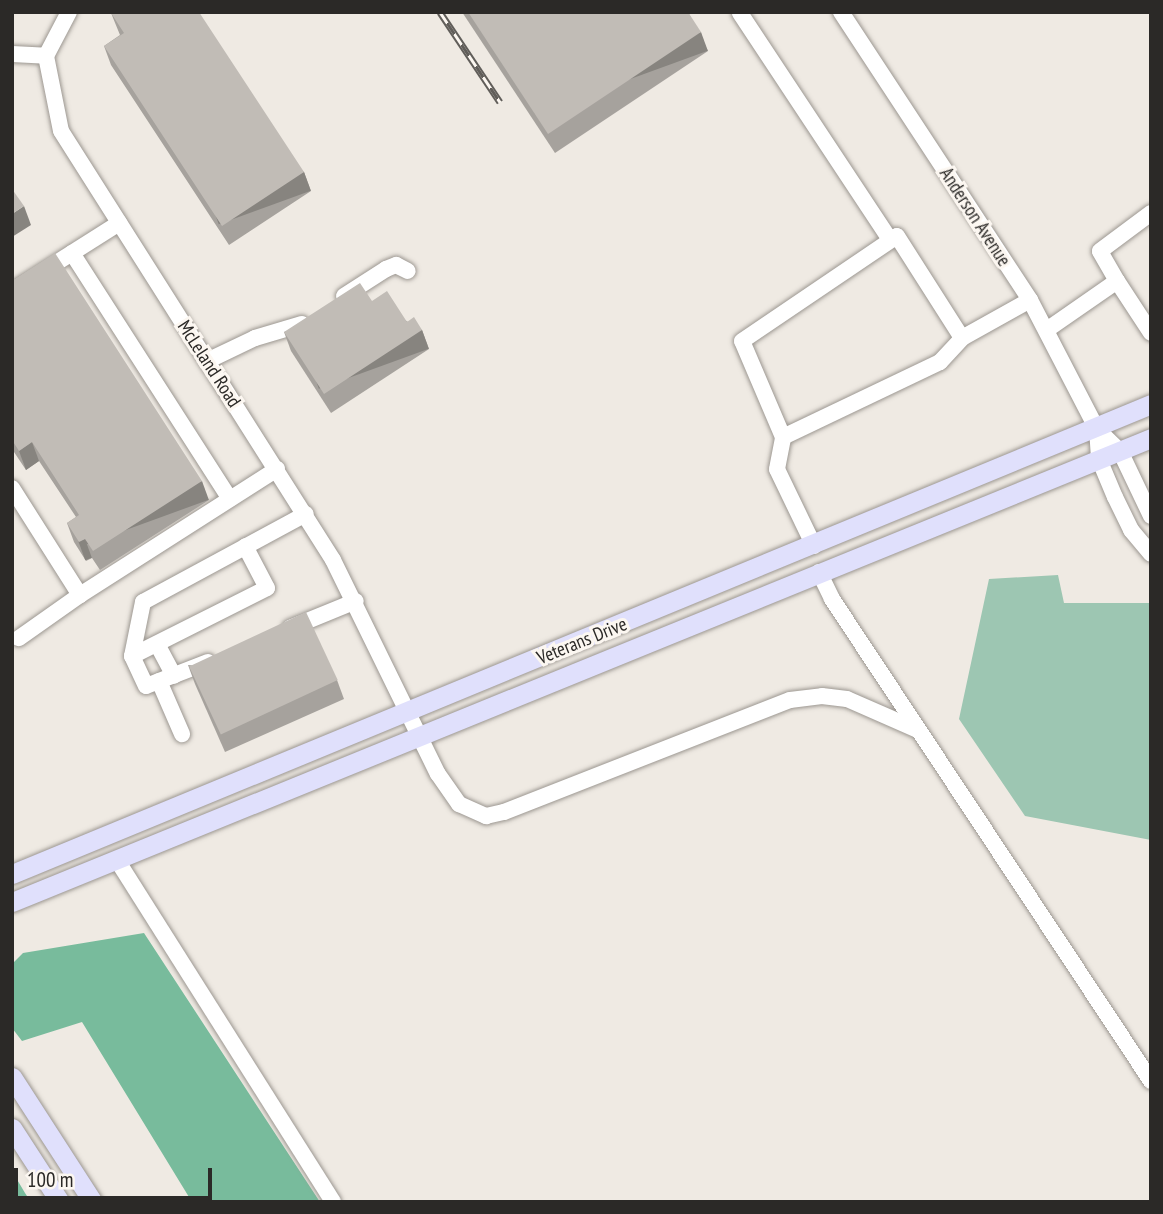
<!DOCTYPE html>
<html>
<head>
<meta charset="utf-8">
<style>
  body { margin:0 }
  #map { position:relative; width:1163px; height:1214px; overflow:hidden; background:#efeae3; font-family:"PT Sans Narrow",sans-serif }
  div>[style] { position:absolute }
  .green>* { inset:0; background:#9dc6b2 }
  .forest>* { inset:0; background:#78bb9c }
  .roads { filter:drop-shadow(0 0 2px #9c9791) drop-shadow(0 0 2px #9c9791) }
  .minor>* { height:16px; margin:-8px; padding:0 8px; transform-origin:8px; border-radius:8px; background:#fff }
  .major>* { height:19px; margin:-9.5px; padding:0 9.5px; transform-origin:9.5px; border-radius:9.5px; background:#e0e0fc }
  .rail>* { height:7px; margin-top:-3.5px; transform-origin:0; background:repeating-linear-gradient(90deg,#fcf7f1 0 13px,#615e5a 0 26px); box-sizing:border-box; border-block:2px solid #615e5a }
  .wall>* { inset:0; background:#a6a29d }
  .shaded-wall>* { inset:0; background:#87847f; transform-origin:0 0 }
  .building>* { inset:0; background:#c1bcb6; transform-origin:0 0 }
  span { translate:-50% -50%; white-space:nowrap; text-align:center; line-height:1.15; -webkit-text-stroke:6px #fcf7f1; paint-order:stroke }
  .street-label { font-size:19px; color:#2b2927 }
  .frame { position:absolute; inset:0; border:14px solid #2b2927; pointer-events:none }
  .scale { position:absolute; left:14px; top:1168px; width:198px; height:32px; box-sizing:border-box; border:4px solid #2b2927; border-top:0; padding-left:9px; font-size:21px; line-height:24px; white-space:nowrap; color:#2b2927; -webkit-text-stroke:5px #fcf7f1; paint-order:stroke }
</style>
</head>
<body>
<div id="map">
  <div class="green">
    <div style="clip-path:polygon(1058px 575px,1064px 603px,1151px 603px,1151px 840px,1025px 816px,959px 719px,989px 579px)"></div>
  </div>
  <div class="forest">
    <div style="clip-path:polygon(144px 933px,320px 1202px,192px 1202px,82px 1022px,22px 1041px,12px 1028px,12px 964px,23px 953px)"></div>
    <div style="clip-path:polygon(12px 1171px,25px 1193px,31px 1202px,12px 1202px)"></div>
  </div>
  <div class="roads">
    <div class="minor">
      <div style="left:69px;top:12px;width:50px;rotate:117.6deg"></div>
      <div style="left:46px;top:56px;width:76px;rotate:78.7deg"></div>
      <div style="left:61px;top:131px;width:508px;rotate:57.62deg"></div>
      <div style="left:333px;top:560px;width:238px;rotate:63.9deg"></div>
      <div style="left:438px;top:774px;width:37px;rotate:55deg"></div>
      <div style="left:459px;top:804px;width:30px;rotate:24deg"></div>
      <div style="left:486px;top:816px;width:18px;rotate:-13deg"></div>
      <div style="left:504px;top:812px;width:307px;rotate:-21.4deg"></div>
      <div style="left:790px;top:700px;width:32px;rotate:-7deg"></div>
      <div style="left:822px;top:696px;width:25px;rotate:7deg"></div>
      <div style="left:847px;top:699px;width:77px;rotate:23.6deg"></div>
      <div style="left:841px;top:12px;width:344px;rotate:56.7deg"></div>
      <div style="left:1030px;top:300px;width:145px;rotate:62.6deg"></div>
      <div style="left:1097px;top:429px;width:32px;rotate:44deg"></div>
      <div style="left:1120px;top:451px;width:72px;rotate:64.5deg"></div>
      <div style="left:740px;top:13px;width:272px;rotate:56.5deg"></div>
      <div style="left:12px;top:54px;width:34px;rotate:3deg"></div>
      <div style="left:72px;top:253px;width:292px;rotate:57.3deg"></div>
      <div style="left:1117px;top:281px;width:62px;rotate:56.8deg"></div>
      <div style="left:12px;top:291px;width:127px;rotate:-32.4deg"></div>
      <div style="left:344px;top:296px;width:50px;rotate:-32.7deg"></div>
      <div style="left:386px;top:269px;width:11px;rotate:-22deg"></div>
      <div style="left:396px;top:265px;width:13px;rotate:27deg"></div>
      <div style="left:1048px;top:329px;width:84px;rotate:-34.8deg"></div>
      <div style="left:1117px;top:281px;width:34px;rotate:-120deg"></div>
      <div style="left:1100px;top:251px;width:64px;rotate:-36.7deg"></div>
      <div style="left:207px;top:361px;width:53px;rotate:-25.6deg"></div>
      <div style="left:255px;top:338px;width:49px;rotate:-16.6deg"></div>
      <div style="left:1097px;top:429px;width:30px;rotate:86deg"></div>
      <div style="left:1099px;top:459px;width:41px;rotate:67.2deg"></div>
      <div style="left:1115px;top:497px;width:37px;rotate:64deg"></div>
      <div style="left:1131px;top:530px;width:31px;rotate:50deg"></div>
      <div style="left:783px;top:437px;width:174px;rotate:-25.5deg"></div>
      <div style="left:940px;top:362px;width:33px;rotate:-47deg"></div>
      <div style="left:12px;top:488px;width:127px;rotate:57.6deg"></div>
      <div style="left:80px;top:595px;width:75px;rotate:144.8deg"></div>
      <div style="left:814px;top:546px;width:85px;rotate:-115.7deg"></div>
      <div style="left:777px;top:469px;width:33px;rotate:-79deg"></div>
      <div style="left:783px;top:437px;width:104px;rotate:-113.1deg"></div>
      <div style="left:742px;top:341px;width:187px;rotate:-34.1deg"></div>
      <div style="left:897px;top:236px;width:121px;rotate:57.5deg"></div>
      <div style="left:962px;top:338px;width:78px;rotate:-29.2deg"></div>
      <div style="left:819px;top:572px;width:30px;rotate:64deg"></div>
      <div style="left:832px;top:599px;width:578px;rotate:56.5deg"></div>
      <div style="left:80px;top:595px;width:234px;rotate:-32.6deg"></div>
      <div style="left:290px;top:628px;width:71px;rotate:-22.2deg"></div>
      <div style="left:157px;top:644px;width:36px;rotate:62deg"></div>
      <div style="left:132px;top:656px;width:151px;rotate:-26.7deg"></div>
      <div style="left:267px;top:588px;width:47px;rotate:-117.6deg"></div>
      <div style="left:208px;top:662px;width:66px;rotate:158.8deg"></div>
      <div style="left:146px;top:686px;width:33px;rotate:-115deg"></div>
      <div style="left:132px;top:656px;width:55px;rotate:-78.5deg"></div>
      <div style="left:143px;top:602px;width:185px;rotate:-28.4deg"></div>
      <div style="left:159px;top:681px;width:58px;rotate:66.5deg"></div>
      <div style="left:117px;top:860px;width:404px;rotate:57.7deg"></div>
    </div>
    <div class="major">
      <div style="left:12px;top:874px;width:1232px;rotate:-22.42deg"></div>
      <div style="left:12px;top:902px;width:1230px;rotate:-22.16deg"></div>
      <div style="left:12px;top:1077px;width:149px;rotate:57.1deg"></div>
      <div style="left:12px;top:1128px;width:88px;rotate:57deg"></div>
    </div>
  </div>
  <div class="rail">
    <div style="left:440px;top:12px;width:108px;rotate:56.3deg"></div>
  </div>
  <div class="wall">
    <div style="clip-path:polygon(462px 12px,688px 12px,708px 51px,555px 153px)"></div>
    <div style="clip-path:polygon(111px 13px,304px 172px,311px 191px,229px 245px,111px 65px,104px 46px,120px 35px)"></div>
    <div style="clip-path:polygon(12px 281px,209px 500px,100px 570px,92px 558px,86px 561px,74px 542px,67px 523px,76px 517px,39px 461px,26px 470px,14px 452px,12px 453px)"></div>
    <div style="clip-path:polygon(372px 301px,422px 330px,429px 349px,331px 413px,291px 351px,284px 332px)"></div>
    <div style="clip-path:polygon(188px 665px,337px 680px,344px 699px,225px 752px,195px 684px)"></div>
  </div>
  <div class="shaded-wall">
    <div style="left:701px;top:32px;width:20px;height:184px;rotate:70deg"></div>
    <div style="left:304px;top:172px;width:20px;height:98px;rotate:70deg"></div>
    <div style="clip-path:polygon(24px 206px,31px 225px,12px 237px,12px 214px)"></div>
    <div style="left:422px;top:330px;width:20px;height:117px;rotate:70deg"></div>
    <div style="clip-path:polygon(32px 442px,39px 461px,26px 470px,19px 451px)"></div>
    <div style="left:202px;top:481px;width:20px;height:130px;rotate:70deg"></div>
    <div style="left:85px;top:539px;width:20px;height:7px;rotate:70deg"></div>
  </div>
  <div class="building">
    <div style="clip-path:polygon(112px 12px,199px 12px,304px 172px,222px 226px,104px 46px,124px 33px,111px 13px)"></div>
    <div style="clip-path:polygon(468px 12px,688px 12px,701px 32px,548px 134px)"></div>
    <div style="clip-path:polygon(12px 189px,24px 206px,12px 214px)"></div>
    <div style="clip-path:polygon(55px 253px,202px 481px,93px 551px,85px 539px,79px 542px,67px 523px,79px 515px,32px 442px,19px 451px,12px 440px,12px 281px)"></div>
    <div style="clip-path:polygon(360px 283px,372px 301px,387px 291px,407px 322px,414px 317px,422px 330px,324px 394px,284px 332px)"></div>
    <div style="left:306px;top:612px;width:75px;height:129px;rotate:65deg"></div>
  </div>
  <div class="street-label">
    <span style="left:975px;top:217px;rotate:57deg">Anderson Avenue</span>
    <span style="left:209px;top:364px;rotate:57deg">McLeland Road</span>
    <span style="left:582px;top:641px;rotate:-22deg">Veterans Drive</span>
  </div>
  <div class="frame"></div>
  <div class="scale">100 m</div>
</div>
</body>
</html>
